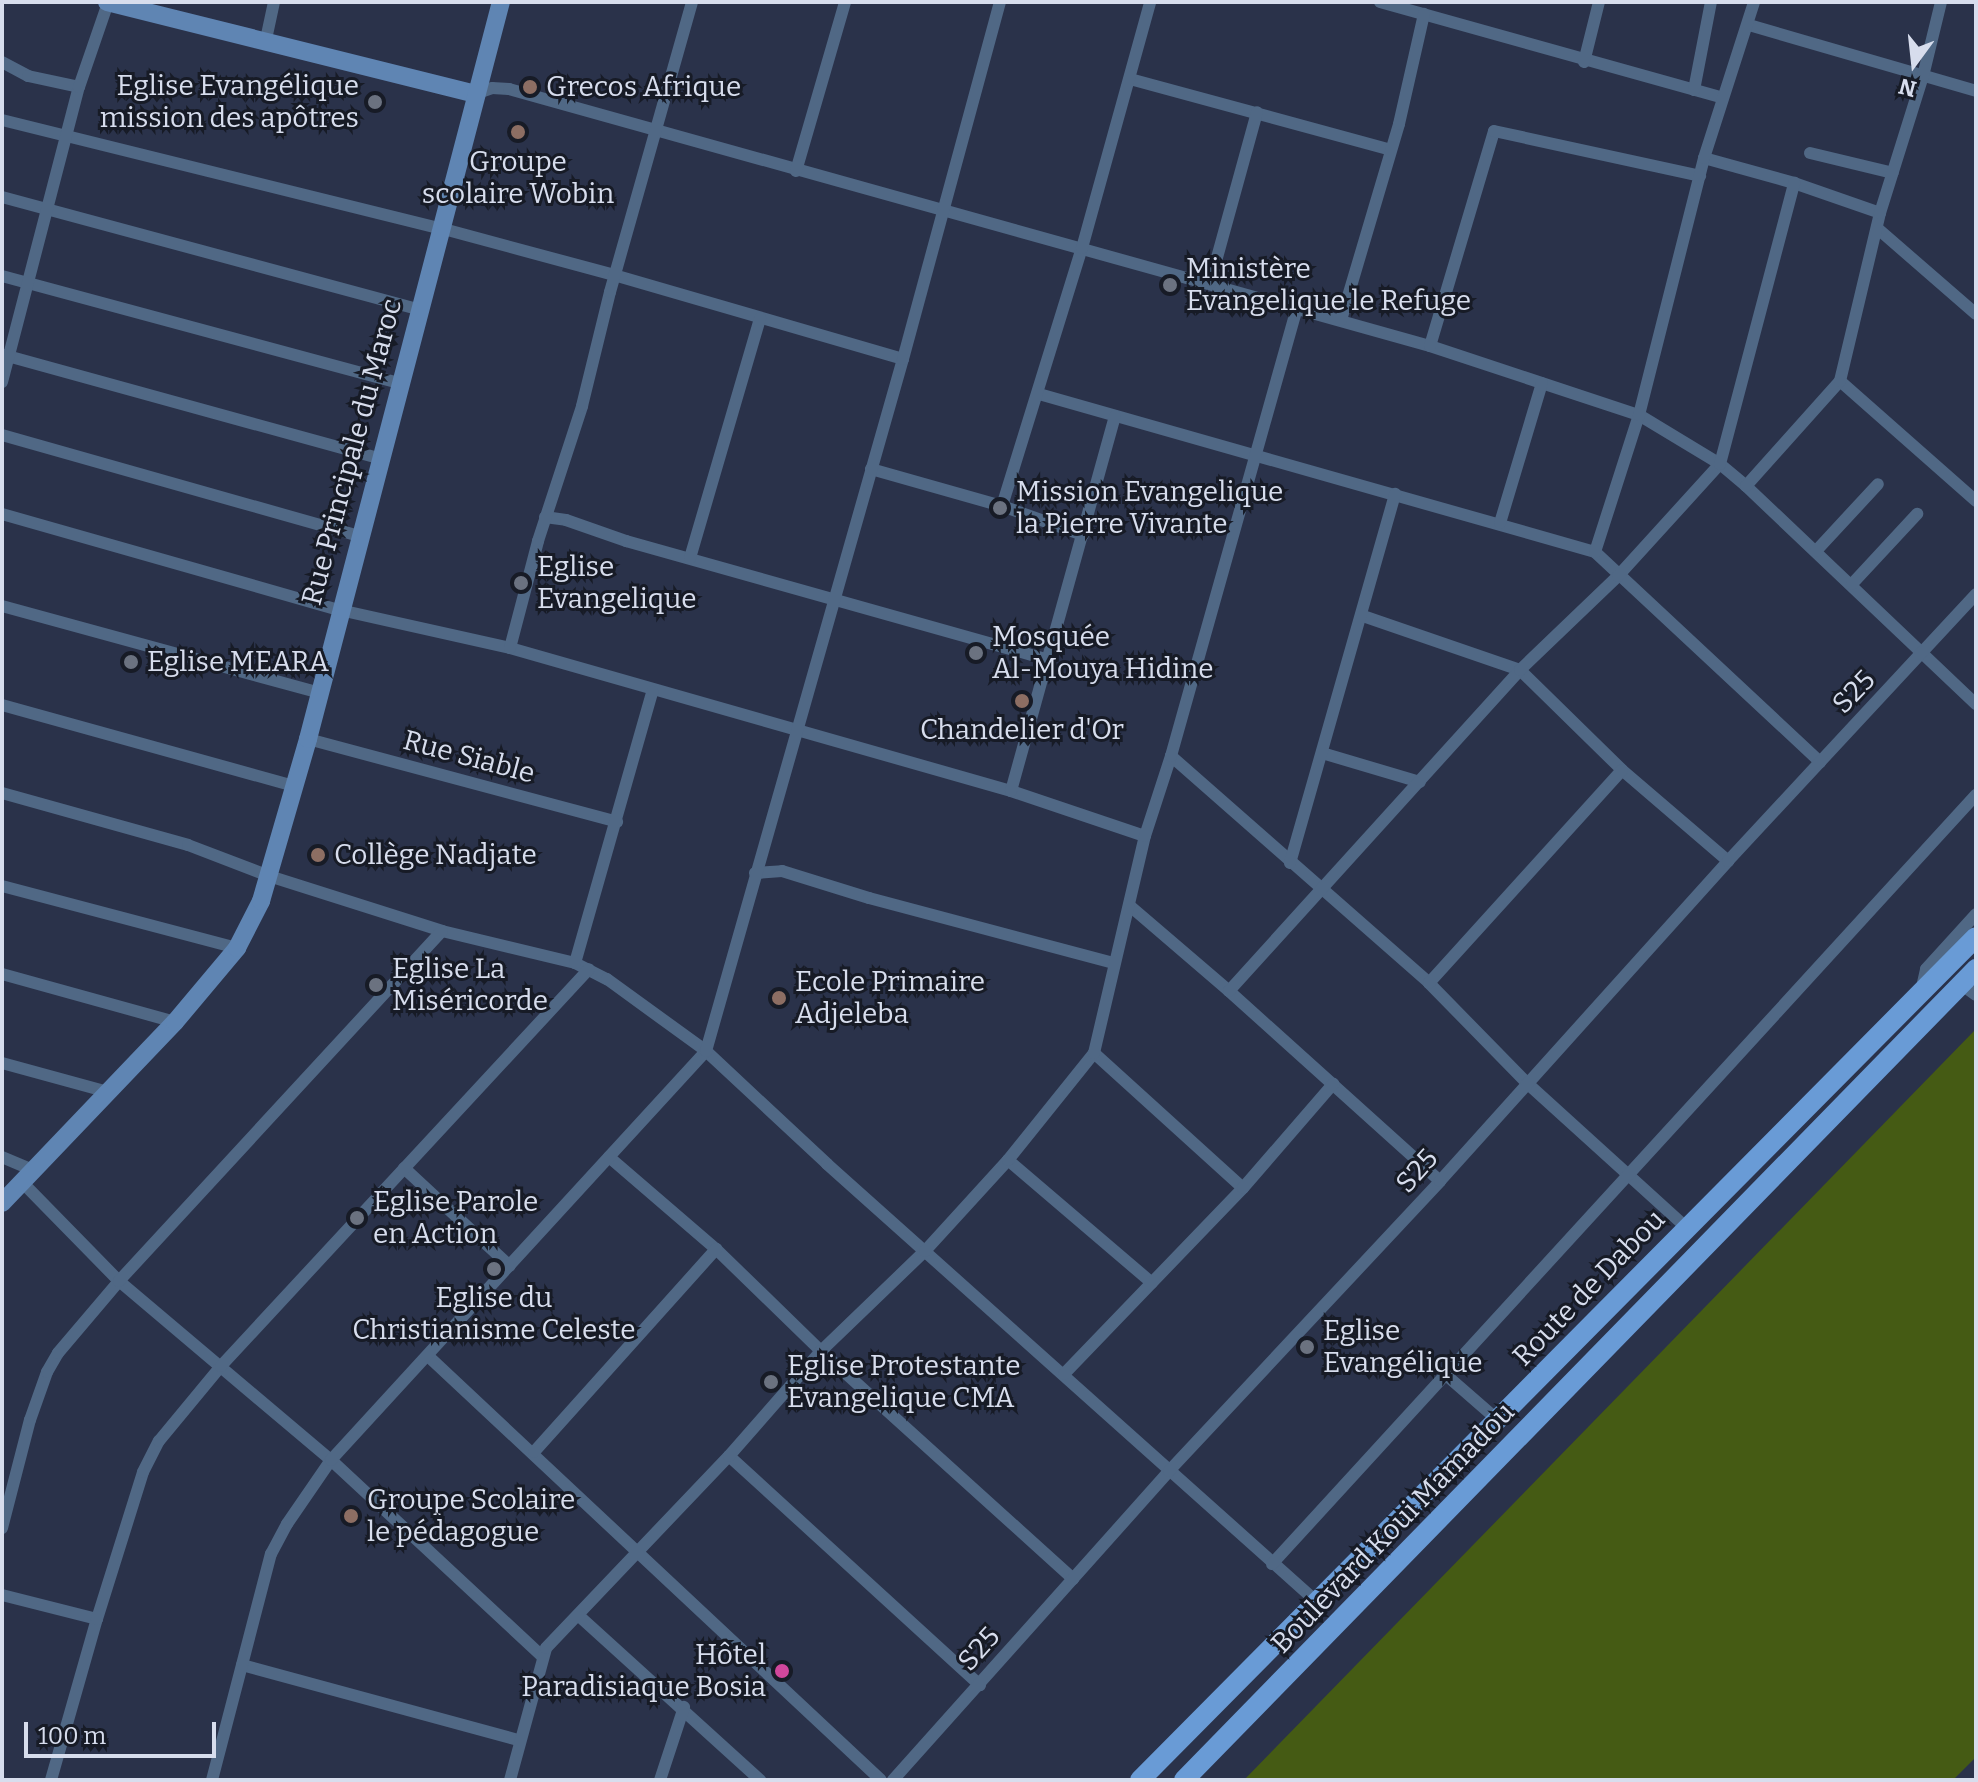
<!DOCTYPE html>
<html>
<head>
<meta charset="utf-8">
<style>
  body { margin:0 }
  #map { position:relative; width:1978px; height:1782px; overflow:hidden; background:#2a324a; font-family:Bitter,serif }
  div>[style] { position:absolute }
  .green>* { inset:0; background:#455b14 }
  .street>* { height:12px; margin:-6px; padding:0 6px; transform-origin:6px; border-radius:6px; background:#506885 }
  .secondary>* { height:18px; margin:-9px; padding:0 9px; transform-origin:9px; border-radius:9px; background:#5f85b3 }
  .primary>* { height:20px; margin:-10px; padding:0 10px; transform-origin:10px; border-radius:10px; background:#699bd6 }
  .dots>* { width:22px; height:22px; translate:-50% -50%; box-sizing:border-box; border:4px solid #171b26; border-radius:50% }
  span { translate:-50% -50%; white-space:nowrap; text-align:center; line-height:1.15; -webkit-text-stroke:6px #171b26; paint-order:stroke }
  .poi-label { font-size:28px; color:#d7dded }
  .right { translate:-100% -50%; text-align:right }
  .left { translate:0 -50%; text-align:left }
  .street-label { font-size:28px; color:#d7dded }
  .frame { position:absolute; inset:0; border:4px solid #d7dded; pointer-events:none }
  .north { position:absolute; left:1874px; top:24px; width:80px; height:80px; -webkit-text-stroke:6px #171b26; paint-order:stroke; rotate:195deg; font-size:22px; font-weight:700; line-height:32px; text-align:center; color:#d7dded }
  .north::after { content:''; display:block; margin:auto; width:28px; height:36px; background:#d7dded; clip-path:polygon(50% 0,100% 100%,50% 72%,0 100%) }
  .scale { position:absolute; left:24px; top:1722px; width:192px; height:36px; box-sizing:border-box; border:4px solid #d7dded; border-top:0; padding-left:10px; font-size:24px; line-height:28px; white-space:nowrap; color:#d7dded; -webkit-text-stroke:6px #171b26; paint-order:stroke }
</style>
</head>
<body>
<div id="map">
  <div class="green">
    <div style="clip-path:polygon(1976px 1029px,1976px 1757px,1953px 1780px,1244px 1780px)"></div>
  </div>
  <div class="street">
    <div style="left:1380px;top:2px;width:356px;rotate:15.6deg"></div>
    <div style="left:1749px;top:25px;width:236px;rotate:16.2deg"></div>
    <div style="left:265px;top:44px;width:43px;rotate:-77.9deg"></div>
    <div style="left:2px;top:62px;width:30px;rotate:28deg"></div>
    <div style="left:28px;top:76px;width:52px;rotate:12.2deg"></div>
    <div style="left:1584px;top:62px;width:62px;rotate:-76deg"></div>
    <div style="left:1130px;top:79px;width:267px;rotate:15.2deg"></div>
    <div style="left:1694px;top:90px;width:90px;rotate:-79.1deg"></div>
    <div style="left:475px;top:94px;width:18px;rotate:-19deg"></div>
    <div style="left:492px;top:88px;width:17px;rotate:3deg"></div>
    <div style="left:509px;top:89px;width:956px;rotate:15.59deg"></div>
    <div style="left:1430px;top:346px;width:220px;rotate:18.3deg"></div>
    <div style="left:1639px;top:415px;width:95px;rotate:31.2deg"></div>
    <div style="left:1720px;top:464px;width:34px;rotate:40deg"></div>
    <div style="left:1746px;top:486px;width:317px;rotate:43.5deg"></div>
    <div style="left:2px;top:120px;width:451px;rotate:13.9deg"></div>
    <div style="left:440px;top:228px;width:180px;rotate:15.1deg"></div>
    <div style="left:614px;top:275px;width:301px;rotate:16.2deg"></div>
    <div style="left:1810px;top:153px;width:85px;rotate:13.5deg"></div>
    <div style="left:1704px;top:158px;width:93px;rotate:15.5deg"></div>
    <div style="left:1794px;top:183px;width:91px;rotate:19.2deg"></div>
    <div style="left:796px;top:171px;width:176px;rotate:-73.8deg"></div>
    <div style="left:2px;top:197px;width:431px;rotate:15.1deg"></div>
    <div style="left:1877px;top:228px;width:131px;rotate:41deg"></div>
    <div style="left:2px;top:276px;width:411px;rotate:15.1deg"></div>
    <div style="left:1210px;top:283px;width:177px;rotate:-74.6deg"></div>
    <div style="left:1341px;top:320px;width:204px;rotate:-73.5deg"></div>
    <div style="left:1399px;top:124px;width:113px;rotate:-77.2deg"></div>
    <div style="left:1430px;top:346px;width:224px;rotate:-73.4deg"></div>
    <div style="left:1494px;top:131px;width:211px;rotate:12.3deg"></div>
    <div style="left:4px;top:355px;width:389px;rotate:15.4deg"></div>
    <div style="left:1840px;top:381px;width:181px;rotate:41.4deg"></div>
    <div style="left:2px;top:382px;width:305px;rotate:-75.4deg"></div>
    <div style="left:79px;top:87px;width:89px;rotate:-71deg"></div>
    <div style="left:1039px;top:394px;width:578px;rotate:15.86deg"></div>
    <div style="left:1595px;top:552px;width:308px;rotate:43deg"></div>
    <div style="left:2px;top:435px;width:372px;rotate:15.8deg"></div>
    <div style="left:871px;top:469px;width:136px;rotate:15.8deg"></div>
    <div style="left:1002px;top:506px;width:86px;rotate:19.7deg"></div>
    <div style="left:1746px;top:486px;width:141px;rotate:-48.2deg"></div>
    <div style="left:1840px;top:381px;width:173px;rotate:-76.6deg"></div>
    <div style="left:1880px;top:213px;width:144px;rotate:-72.6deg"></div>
    <div style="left:1923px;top:76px;width:76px;rotate:-76.3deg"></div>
    <div style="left:1002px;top:506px;width:270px;rotate:-72.8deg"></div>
    <div style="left:1082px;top:248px;width:255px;rotate:-74.5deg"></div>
    <div style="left:2px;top:514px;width:351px;rotate:15.9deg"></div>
    <div style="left:340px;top:610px;width:174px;rotate:12.6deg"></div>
    <div style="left:510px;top:648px;width:521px;rotate:15.93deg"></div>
    <div style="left:1011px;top:791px;width:141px;rotate:18.6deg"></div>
    <div style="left:545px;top:517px;width:21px;rotate:8deg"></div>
    <div style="left:566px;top:520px;width:64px;rotate:19.3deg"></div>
    <div style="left:626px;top:541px;width:435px;rotate:15.7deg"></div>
    <div style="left:1500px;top:523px;width:146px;rotate:-73.3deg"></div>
    <div style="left:1816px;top:551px;width:91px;rotate:-47.2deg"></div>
    <div style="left:1595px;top:552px;width:144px;rotate:-72.2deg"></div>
    <div style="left:1639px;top:415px;width:265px;rotate:-75.8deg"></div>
    <div style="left:1704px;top:158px;width:164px;rotate:-72.2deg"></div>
    <div style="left:690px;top:558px;width:250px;rotate:-73.7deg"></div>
    <div style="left:1852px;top:584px;width:96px;rotate:-47.1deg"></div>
    <div style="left:2px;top:606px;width:329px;rotate:15.3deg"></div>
    <div style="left:1363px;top:616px;width:166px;rotate:19deg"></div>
    <div style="left:1520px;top:670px;width:143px;rotate:44.4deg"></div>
    <div style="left:1622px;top:770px;width:140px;rotate:40.6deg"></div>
    <div style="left:510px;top:648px;width:111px;rotate:-75.3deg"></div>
    <div style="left:538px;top:541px;width:142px;rotate:-71.9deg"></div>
    <div style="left:582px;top:406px;width:117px;rotate:-76.2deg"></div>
    <div style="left:610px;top:292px;width:301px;rotate:-74.2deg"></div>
    <div style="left:2px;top:705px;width:303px;rotate:15.5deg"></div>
    <div style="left:308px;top:739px;width:320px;rotate:15deg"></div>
    <div style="left:1322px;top:753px;width:102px;rotate:16.5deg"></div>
    <div style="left:1171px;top:756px;width:344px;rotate:41.3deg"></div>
    <div style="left:1429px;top:983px;width:140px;rotate:45.6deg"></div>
    <div style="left:1527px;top:1083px;width:216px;rotate:42.2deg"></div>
    <div style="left:1011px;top:791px;width:389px;rotate:-74.5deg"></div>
    <div style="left:2px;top:793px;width:193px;rotate:15.6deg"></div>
    <div style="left:188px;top:845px;width:87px;rotate:20.9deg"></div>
    <div style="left:269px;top:876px;width:182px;rotate:17.6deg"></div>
    <div style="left:442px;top:931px;width:137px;rotate:13.5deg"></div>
    <div style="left:575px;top:963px;width:36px;rotate:27deg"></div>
    <div style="left:607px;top:979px;width:122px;rotate:36deg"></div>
    <div style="left:706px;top:1051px;width:166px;rotate:43deg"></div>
    <div style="left:827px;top:1164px;width:656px;rotate:41.79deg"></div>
    <div style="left:1290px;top:863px;width:384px;rotate:-74.1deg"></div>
    <div style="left:755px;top:873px;width:27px;rotate:-4deg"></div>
    <div style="left:782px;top:871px;width:91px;rotate:17.2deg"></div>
    <div style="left:869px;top:898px;width:253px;rotate:14.9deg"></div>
    <div style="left:2px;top:886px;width:243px;rotate:14.8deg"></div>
    <div style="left:1130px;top:906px;width:130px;rotate:40.6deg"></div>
    <div style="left:1229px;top:991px;width:284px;rotate:42deg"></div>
    <div style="left:575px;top:963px;width:282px;rotate:-74.1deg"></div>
    <div style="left:2px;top:974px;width:180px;rotate:15.5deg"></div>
    <div style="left:1429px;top:983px;width:287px;rotate:-47.8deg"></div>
    <div style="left:1962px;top:985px;width:17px;rotate:36deg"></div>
    <div style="left:1922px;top:987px;width:18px;rotate:-77deg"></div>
    <div style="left:1926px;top:969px;width:74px;rotate:-47.7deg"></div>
    <div style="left:1229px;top:991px;width:433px;rotate:-47.8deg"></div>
    <div style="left:1520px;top:670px;width:136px;rotate:-43.8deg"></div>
    <div style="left:1618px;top:576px;width:151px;rotate:-47.7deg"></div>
    <div style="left:1720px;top:464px;width:291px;rotate:-75.2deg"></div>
    <div style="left:1094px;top:1053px;width:201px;rotate:42.2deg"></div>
    <div style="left:2px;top:1063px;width:110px;rotate:15.3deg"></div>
    <div style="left:2px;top:1157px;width:33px;rotate:23deg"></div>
    <div style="left:609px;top:1157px;width:141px;rotate:40.7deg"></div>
    <div style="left:716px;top:1249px;width:146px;rotate:44.2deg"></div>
    <div style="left:821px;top:1351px;width:340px;rotate:42.1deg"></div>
    <div style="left:1008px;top:1160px;width:189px;rotate:40.5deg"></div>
    <div style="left:404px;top:1168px;width:144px;rotate:42.8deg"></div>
    <div style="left:21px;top:1181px;width:140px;rotate:45.6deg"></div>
    <div style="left:119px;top:1281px;width:277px;rotate:40.2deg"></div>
    <div style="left:331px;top:1460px;width:288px;rotate:42.9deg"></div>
    <div style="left:428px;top:1356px;width:620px;rotate:43.11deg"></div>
    <div style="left:1064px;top:1374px;width:258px;rotate:-46.1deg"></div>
    <div style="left:1243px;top:1188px;width:138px;rotate:-49.1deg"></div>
    <div style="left:1446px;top:1375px;width:70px;rotate:41deg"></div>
    <div style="left:534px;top:1452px;width:273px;rotate:-48.1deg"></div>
    <div style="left:729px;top:1456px;width:340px;rotate:42.4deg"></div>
    <div style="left:2px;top:1528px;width:112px;rotate:-75.5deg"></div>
    <div style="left:30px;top:1420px;width:51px;rotate:-70.5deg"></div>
    <div style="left:47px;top:1372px;width:22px;rotate:-60deg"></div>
    <div style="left:58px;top:1353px;width:94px;rotate:-49.7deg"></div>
    <div style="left:119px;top:1281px;width:476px;rotate:-47.3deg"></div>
    <div style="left:1272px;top:1564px;width:1043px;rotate:-47.53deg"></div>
    <div style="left:2px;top:1595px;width:98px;rotate:14.2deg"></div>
    <div style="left:578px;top:1615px;width:246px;rotate:42.2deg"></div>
    <div style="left:242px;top:1665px;width:286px;rotate:15.2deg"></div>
    <div style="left:51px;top:1780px;width:167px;rotate:-74.1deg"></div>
    <div style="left:97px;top:1619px;width:154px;rotate:-72.6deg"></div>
    <div style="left:143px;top:1472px;width:35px;rotate:-63deg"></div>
    <div style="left:159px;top:1441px;width:97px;rotate:-50.4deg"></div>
    <div style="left:221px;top:1366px;width:541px;rotate:-47.17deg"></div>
    <div style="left:212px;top:1780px;width:234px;rotate:-75.4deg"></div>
    <div style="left:271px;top:1554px;width:34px;rotate:-62deg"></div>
    <div style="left:287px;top:1524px;width:78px;rotate:-55.5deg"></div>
    <div style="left:331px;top:1460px;width:555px;rotate:-47.48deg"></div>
    <div style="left:706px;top:1051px;width:719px;rotate:-74.11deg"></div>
    <div style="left:903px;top:359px;width:370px;rotate:-74.8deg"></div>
    <div style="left:510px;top:1780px;width:137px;rotate:-74.7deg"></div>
    <div style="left:546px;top:1648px;width:265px;rotate:-46.4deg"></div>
    <div style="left:729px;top:1456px;width:140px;rotate:-48.8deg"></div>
    <div style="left:821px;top:1351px;width:144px;rotate:-43.9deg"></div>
    <div style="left:925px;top:1251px;width:123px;rotate:-47.6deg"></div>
    <div style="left:1008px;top:1160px;width:137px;rotate:-51.2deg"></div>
    <div style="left:1094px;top:1053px;width:223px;rotate:-76.8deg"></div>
    <div style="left:1145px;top:836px;width:84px;rotate:-72deg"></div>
    <div style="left:1171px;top:756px;width:464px;rotate:-74.3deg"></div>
    <div style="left:660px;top:1780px;width:77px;rotate:-71.8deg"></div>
    <div style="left:893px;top:1780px;width:414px;rotate:-48.2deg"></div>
    <div style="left:1169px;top:1471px;width:397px;rotate:-46.9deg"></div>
    <div style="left:1440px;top:1181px;width:431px;rotate:-48deg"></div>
    <div style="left:1728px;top:861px;width:364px;rotate:-47.1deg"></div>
  </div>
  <div class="secondary">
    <div style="left:107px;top:2px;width:379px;rotate:14deg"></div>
    <div style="left:2px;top:1203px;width:250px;rotate:-46.3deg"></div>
    <div style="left:175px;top:1022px;width:97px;rotate:-50deg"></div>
    <div style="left:237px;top:948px;width:53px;rotate:-62.9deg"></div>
    <div style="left:261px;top:901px;width:169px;rotate:-73.8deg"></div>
    <div style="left:308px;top:739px;width:762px;rotate:-75.33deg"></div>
  </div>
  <div class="primary">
    <div style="left:1140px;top:1780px;width:1187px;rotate:-45.24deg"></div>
    <div style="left:1184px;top:1780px;width:1134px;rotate:-45.68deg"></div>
  </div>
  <div class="dots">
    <div style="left:530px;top:87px;background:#8d6e63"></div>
    <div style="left:375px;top:102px;background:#6b7280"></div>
    <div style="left:518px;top:132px;background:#8d6e63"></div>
    <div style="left:1170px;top:285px;background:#6b7280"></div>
    <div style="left:1000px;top:508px;background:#6b7280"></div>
    <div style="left:521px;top:583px;background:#6b7280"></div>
    <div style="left:976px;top:653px;background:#6b7280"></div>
    <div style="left:131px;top:662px;background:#6b7280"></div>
    <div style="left:1022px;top:701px;background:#8d6e63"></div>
    <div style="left:318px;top:855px;background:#8d6e63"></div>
    <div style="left:376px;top:985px;background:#6b7280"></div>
    <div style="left:779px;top:998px;background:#8d6e63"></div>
    <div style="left:357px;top:1218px;background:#6b7280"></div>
    <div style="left:494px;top:1269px;background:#6b7280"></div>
    <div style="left:1307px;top:1347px;background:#6b7280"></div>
    <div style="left:771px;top:1382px;background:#6b7280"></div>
    <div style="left:351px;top:1516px;background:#8d6e63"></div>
    <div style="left:782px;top:1671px;background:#d1479c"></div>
  </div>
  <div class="poi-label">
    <span class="right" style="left:359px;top:102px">Eglise Evangélique<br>mission des apôtres</span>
    <span class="left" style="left:546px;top:87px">Grecos Afrique</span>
    <span style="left:518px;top:178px">Groupe<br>scolaire Wobin</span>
    <span class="left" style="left:1186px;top:285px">Ministère<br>Evangelique le Refuge</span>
    <span class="left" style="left:1016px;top:508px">Mission Evangelique<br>la Pierre Vivante</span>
    <span class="left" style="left:537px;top:583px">Eglise<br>Evangelique</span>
    <span class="left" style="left:992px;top:653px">Mosquée<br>Al-Mouya Hidine</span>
    <span class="left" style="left:147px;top:662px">Eglise MEARA</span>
    <span style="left:1022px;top:730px">Chandelier d'Or</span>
    <span class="left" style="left:334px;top:855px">Collège Nadjate</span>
    <span class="left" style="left:392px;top:985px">Eglise La<br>Miséricorde</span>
    <span class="left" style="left:795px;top:998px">Ecole Primaire<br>Adjeleba</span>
    <span class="left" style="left:373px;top:1218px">Eglise Parole<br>en Action</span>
    <span style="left:494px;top:1314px">Eglise du<br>Christianisme Celeste</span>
    <span class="left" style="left:1323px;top:1347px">Eglise<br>Evangélique</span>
    <span class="left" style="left:787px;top:1382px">Eglise Protestante<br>Evangelique CMA</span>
    <span class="left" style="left:367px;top:1516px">Groupe Scolaire<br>le pédagogue</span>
    <span class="right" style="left:766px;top:1671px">Hôtel<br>Paradisiaque Bosia</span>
  </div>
  <div class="street-label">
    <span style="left:352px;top:452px;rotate:-75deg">Rue Principale du Maroc</span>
    <span style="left:1854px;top:692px;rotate:-46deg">S25</span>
    <span style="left:469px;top:757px;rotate:15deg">Rue Siable</span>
    <span style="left:1417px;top:1171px;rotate:-48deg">S25</span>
    <span style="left:1589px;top:1288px;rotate:-46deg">Route de Dabou</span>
    <span style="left:1393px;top:1528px;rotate:-46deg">Boulevard Koui Mamadou</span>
    <span style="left:979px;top:1649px;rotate:-48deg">S25</span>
  </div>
  <div class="frame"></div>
  <div class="north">N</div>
  <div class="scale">100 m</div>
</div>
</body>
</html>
